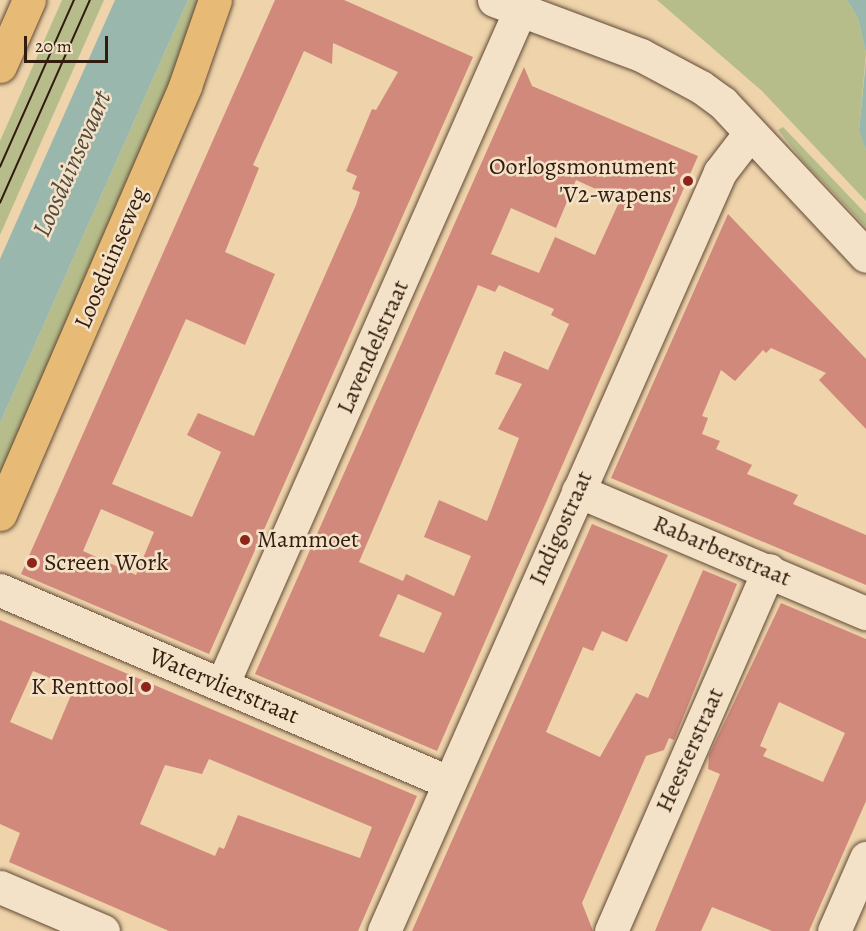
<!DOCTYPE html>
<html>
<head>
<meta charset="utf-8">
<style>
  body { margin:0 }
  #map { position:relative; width:866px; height:931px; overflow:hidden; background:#eed3ab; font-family:Alegreya,serif }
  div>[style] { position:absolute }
  .green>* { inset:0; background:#b6bd8b }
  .water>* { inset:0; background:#99b7ac }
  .building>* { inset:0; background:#d1897b }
  .roads { filter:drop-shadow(0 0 2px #614a35) drop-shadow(0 0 2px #614a35) }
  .minor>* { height:33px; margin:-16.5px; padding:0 16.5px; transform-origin:16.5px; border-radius:16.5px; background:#f4e2c8 }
  .major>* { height:33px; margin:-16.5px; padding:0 16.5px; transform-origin:16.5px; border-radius:16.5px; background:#e7ba76 }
  .tram>* { height:1.5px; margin:-0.75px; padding:0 0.75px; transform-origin:0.75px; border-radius:0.75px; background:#321c0e }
  .dots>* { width:16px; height:16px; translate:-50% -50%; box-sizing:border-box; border:3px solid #f4e2c8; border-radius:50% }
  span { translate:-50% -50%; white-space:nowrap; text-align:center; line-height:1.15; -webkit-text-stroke:5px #f4e2c8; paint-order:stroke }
  .poi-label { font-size:24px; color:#321c0e }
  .right { translate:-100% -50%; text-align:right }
  .left { translate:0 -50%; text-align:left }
  .street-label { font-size:24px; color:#321c0e }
  .water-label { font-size:26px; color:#514a3d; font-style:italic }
  .scale { position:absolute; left:24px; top:36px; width:84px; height:27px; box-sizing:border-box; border:3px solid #321c0e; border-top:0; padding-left:8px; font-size:18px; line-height:21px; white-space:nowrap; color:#321c0e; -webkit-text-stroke:4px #f4e2c8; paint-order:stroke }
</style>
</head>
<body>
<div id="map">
  <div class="green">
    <div style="clip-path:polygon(62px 0,104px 0,0 235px,0 141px)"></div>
    <div style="clip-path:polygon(188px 0,199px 0,172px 83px,0 475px,0 423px)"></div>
    <div style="clip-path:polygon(657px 0,847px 0,858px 18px,866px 53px,859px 131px,866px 151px,866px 201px,762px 91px)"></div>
    <div style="clip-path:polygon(783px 127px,866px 214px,866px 227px,803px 161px,778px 130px)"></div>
  </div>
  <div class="water">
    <div style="clip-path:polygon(115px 0,188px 0,0 423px,0 259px)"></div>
    <div style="clip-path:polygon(847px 0,866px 0,866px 53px,858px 18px)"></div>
    <div style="clip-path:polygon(866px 60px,866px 151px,859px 131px)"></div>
  </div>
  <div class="building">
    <div style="clip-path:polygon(evenodd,275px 0,344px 0,473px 57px,209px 654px,21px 574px,275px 0,333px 43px,398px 72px,376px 110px,372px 109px,346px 171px,357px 176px,352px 189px,360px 192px,356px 205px,254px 436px,198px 413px,187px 435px,221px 452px,192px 517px,112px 484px,186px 319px,245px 345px,275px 274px,225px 252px,259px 168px,253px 165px,304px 51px,332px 64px,333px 43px,275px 0,101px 509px,154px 532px,136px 575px,83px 551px,101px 509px)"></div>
    <div style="clip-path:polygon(evenodd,524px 67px,532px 86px,698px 156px,437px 751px,255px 674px,524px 67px,576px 180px,620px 200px,595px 255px,555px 237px,539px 273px,491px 254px,511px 208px,556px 228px,576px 180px,524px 67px,478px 285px,495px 292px,499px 285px,554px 309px,551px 315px,569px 324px,548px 370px,504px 351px,495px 374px,522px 384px,498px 429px,519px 438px,487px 521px,439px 500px,424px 537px,471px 556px,454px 596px,406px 574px,403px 581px,359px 562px,478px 285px,524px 67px,398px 594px,442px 613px,424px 653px,379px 636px,398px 594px)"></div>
    <div style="clip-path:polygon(728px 214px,866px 359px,866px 429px,819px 380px,826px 373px,771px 348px,766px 353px,763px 350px,735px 381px,721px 370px,702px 416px,708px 418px,702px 434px,720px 441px,716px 449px,752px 465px,747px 474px,798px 495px,793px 504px,866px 535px,866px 585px,611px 478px)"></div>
    <div style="clip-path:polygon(592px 524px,668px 555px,627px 642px,602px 631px,593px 651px,583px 647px,546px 732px,600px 757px,636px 693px,648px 698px,703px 570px,737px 584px,674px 740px,669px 738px,664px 750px,646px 756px,582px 903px,593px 931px,412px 931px)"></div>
    <div style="clip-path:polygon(evenodd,781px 603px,866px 639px,866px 801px,809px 931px,772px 931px,712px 907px,701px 931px,655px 931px,720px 774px,708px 769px,709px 755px,781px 603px,779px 702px,845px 733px,823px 782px,763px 756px,767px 749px,760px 746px,779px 702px)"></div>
    <div style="clip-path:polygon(evenodd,0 620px,417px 796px,358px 931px,169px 931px,9px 862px,20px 833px,0 824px,0 620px,33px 671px,74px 688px,52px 740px,10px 722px,33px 671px,0 620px,209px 759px,372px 827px,360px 858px,238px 815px,224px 849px,219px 847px,215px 856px,140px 824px,165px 765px,202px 774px,209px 759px)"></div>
  </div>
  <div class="roads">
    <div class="minor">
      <div style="left:494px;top:0;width:157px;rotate:20.5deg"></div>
      <div style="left:641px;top:55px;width:68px;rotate:28.1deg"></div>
      <div style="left:701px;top:87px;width:27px;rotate:36deg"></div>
      <div style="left:723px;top:103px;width:209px;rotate:46.9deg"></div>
      <div style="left:578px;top:491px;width:313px;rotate:23deg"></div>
      <div style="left:0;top:590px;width:488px;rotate:23.2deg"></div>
      <div style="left:222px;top:685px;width:740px;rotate:-66.17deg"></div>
      <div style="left:0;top:887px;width:112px;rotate:23.1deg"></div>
      <div style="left:384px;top:931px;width:830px;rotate:-66.12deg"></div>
      <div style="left:720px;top:172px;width:49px;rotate:-52.4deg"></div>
      <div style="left:611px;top:931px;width:394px;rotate:-66.4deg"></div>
      <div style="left:834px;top:931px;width:80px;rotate:-66.3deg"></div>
    </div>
    <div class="major">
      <div style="left:0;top:66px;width:72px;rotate:-66.3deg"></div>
      <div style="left:0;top:514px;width:466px;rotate:-66.6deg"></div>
      <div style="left:185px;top:86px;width:91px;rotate:-70.8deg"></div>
    </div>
  </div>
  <div class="tram">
    <div style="left:0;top:167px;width:183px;rotate:-66.1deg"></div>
    <div style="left:0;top:203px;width:222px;rotate:-66.1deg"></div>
  </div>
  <div class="dots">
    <div style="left:688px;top:181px;background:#8f2418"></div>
    <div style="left:245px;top:540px;background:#8f2418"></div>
    <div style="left:32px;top:563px;background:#8f2418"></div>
    <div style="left:146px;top:687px;background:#8f2418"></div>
  </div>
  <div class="poi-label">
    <span class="right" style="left:676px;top:181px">Oorlogsmonument<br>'V2-wapens'</span>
    <span class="left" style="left:257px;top:540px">Mammoet</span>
    <span class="left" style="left:44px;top:563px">Screen Work</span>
    <span class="right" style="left:134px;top:687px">K Renttool</span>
  </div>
  <div class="street-label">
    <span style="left:111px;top:258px;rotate:-67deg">Loosduinseweg</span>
    <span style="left:373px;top:347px;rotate:-66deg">Lavendelstraat</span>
    <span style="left:561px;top:528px;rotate:-66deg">Indigostraat</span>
    <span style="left:722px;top:551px;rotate:23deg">Rabarberstraat</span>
    <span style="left:224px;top:686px;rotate:23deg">Watervlierstraat</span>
    <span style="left:690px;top:750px;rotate:-66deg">Heesterstraat</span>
  </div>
  <div class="water-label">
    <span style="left:72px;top:164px;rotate:-66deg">Loosduinsevaart</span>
  </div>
  <div class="scale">20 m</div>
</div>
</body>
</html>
